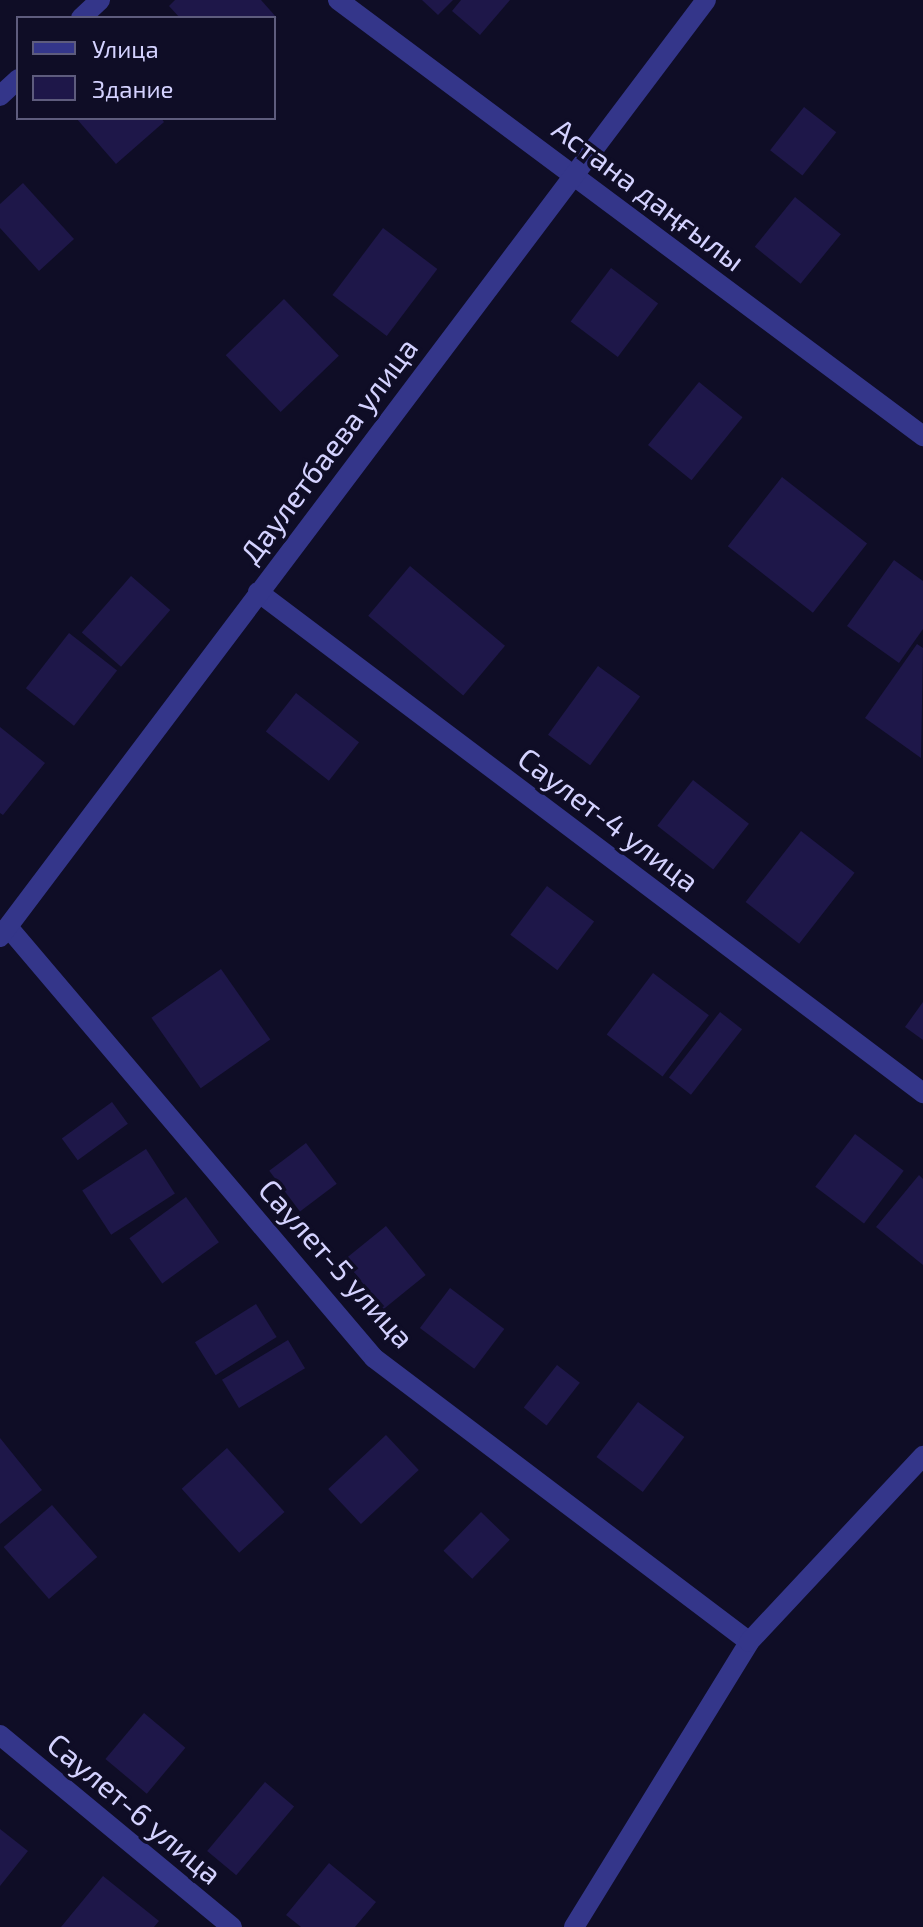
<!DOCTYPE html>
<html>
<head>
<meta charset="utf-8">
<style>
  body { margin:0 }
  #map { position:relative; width:923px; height:1927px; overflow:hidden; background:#0f0d26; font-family:"Exo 2",sans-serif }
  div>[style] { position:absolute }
  .building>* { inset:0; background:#1e1749; transform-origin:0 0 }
  .minor>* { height:20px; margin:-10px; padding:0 10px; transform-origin:10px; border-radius:10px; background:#34368a }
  span { translate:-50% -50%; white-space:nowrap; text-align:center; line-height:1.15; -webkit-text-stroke:7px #0f0d26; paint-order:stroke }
  .street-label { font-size:30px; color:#d4d2ff }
  .legend { position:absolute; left:16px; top:16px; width:260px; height:104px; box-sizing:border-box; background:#0f0d26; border:2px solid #5e5c7d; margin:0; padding:10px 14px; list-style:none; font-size:24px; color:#d4d2ff }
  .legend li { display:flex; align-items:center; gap:16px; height:40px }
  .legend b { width:40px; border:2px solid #5e5c7d }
</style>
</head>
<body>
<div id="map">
  <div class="building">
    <div style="clip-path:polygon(175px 0,261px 0,277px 18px,180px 18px,169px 6px)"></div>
    <div style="clip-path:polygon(422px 0,453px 0,438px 15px)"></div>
    <div style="clip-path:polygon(461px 0,510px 0,480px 35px,452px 11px)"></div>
    <div style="left:804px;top:107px;width:41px;height:55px;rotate:38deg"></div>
    <div style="clip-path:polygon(76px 118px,161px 118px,164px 122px,116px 164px)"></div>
    <div style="clip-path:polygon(23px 183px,74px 239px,39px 271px,0 228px,0 204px)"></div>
    <div style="left:795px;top:197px;width:59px;height:64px;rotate:39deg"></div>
    <div style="left:383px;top:228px;width:68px;height:84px;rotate:37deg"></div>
    <div style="left:611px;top:268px;width:59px;height:67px;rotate:37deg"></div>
    <div style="left:284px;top:299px;width:79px;height:81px;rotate:46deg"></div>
    <div style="left:699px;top:382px;width:56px;height:81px;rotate:39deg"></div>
    <div style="left:782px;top:477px;width:108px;height:88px;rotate:38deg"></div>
    <div style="clip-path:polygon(894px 560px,923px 581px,923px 629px,899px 663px,847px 626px)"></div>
    <div style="left:410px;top:566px;width:124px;height:65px;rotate:40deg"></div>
    <div style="left:131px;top:576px;width:52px;height:75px;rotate:41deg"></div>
    <div style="left:69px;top:633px;width:61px;height:70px;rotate:38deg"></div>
    <div style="clip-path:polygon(917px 644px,923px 648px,921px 758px,865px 718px)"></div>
    <div style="left:598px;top:666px;width:52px;height:85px;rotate:36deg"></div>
    <div style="left:296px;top:693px;width:80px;height:49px;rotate:38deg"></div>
    <div style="clip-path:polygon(0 727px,45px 763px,3px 815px,0 813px)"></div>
    <div style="left:693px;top:780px;width:71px;height:58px;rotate:38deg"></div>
    <div style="left:801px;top:831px;width:68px;height:90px;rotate:38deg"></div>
    <div style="left:547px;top:886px;width:59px;height:61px;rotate:37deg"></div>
    <div style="left:221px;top:969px;width:86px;height:85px;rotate:55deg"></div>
    <div style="left:653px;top:973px;width:70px;height:77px;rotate:37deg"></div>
    <div style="clip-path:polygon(923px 1002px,923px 1040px,905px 1027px)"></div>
    <div style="left:720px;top:1012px;width:28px;height:83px;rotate:38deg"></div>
    <div style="left:112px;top:1102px;width:27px;height:62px;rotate:54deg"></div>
    <div style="left:855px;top:1134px;width:61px;height:66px;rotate:37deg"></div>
    <div style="left:306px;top:1143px;width:51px;height:46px;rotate:53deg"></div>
    <div style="left:146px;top:1149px;width:53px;height:76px;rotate:57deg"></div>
    <div style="clip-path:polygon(919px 1175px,923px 1179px,923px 1265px,876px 1227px)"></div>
    <div style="left:186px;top:1197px;width:56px;height:70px;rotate:54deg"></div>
    <div style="left:386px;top:1226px;width:63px;height:54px;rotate:51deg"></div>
    <div style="left:450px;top:1288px;width:68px;height:50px;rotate:37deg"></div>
    <div style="left:256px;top:1304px;width:39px;height:72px;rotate:58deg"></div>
    <div style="left:288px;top:1340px;width:33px;height:77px;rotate:59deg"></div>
    <div style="left:557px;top:1365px;width:29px;height:54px;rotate:38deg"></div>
    <div style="left:638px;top:1402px;width:58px;height:69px;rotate:37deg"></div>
    <div style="left:386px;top:1435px;width:48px;height:79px;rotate:47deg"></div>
    <div style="clip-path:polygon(0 1438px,42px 1490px,0 1524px)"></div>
    <div style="left:227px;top:1448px;width:86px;height:61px;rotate:48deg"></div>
    <div style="left:52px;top:1505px;width:69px;height:64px;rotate:49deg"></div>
    <div style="left:481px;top:1512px;width:40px;height:54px;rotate:44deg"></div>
    <div style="left:144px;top:1713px;width:54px;height:60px;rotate:40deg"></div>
    <div style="left:265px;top:1782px;width:38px;height:90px;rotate:40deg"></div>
    <div style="clip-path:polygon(0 1829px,28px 1851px,0 1886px)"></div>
    <div style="clip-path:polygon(329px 1863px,376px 1902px,355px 1927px,301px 1927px,286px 1915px)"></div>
    <div style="clip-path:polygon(103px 1876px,159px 1921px,154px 1927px,61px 1927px)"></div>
  </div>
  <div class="minor">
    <div style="left:338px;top:0;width:730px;rotate:36.7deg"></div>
    <div style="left:81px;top:18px;width:26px;rotate:-43deg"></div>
    <div style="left:0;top:96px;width:25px;rotate:-43deg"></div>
    <div style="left:258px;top:592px;width:833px;rotate:36.99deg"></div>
    <div style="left:8px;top:927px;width:565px;rotate:49.66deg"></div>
    <div style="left:374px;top:1358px;width:470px;rotate:37.1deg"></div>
    <div style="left:0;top:937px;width:1173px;rotate:-53deg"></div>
    <div style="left:0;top:1735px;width:301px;rotate:39.6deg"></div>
    <div style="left:574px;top:1927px;width:334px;rotate:-58.4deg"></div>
    <div style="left:749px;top:1642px;width:255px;rotate:-46.9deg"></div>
  </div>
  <div class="street-label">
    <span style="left:649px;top:194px;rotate:37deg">Астана даңғылы</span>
    <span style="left:328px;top:450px;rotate:-53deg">Даулетбаева улица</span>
    <span style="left:609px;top:819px;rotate:37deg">Саулет-4 улица</span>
    <span style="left:337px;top:1263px;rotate:48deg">Саулет-5 улица</span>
    <span style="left:135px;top:1808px;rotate:40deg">Саулет-6 улица</span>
  </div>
  <ul class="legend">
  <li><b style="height:10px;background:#34368a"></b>Улица</li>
  <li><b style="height:22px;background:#1e1749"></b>Здание</li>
  </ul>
</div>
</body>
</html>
